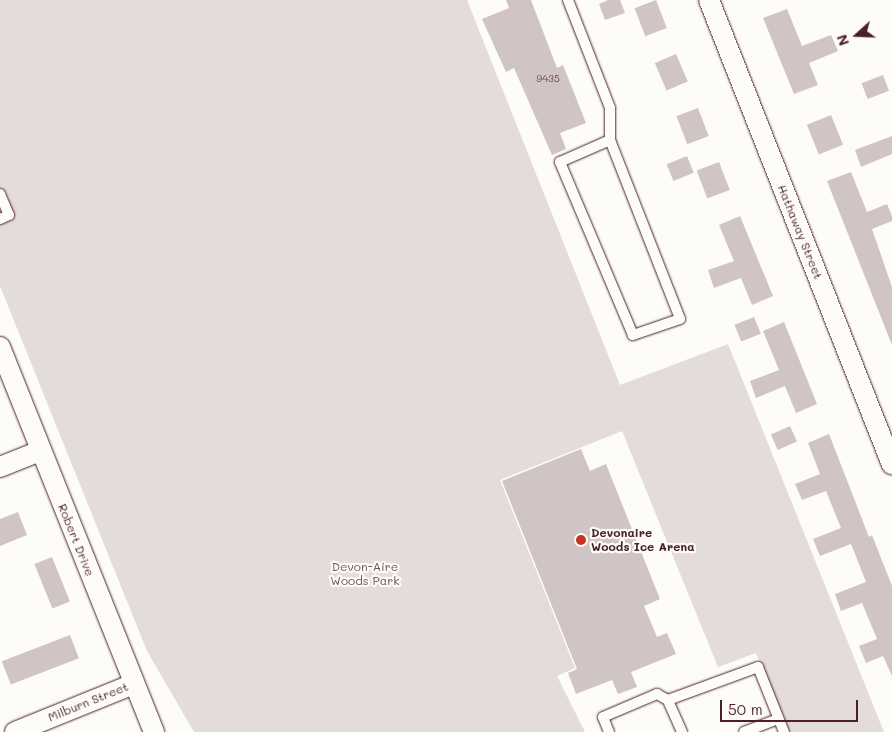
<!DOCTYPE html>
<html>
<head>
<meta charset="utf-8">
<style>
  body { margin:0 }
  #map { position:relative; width:892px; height:732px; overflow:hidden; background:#fdfcf7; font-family:Mali,sans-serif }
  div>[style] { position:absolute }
  .green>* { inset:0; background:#e3dcda }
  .building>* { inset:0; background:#d0c5c4; transform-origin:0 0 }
  .roads { filter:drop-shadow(0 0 1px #4a1f2b) drop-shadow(0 0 1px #4a1f2b) }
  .lane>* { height:10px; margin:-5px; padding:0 5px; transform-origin:5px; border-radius:5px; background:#fdfcf7 }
  .street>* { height:20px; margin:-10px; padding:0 10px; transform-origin:10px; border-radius:10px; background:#fdfcf7 }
  .dots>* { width:14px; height:14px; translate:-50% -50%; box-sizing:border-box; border:2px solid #fdfcf7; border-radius:50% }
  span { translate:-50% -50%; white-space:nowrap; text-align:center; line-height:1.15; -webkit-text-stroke:4.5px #fdfcf7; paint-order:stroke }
  .number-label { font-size:10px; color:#6c4851 }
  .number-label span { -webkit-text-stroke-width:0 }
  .street-label { font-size:12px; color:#4a1f2b }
  .poi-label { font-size:12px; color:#4a1f2b; font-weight:700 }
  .left { translate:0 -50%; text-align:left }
  .park-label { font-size:12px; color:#704e57 }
  .north { position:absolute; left:832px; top:10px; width:50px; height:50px; -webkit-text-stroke:4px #fdfcf7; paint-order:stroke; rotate:250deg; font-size:14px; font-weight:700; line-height:20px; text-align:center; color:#4a1f2b }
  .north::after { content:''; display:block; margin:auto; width:18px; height:22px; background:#4a1f2b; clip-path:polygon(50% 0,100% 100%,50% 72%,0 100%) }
  .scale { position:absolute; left:720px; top:700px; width:138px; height:22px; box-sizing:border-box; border:2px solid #4a1f2b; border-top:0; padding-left:6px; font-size:15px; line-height:18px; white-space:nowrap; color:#4a1f2b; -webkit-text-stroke:4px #fdfcf7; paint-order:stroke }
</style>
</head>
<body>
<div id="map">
  <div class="green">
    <div style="clip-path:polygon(0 0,467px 0,620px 385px,728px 344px,884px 732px,786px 732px,756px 653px,718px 667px,622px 431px,500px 480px,575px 668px,557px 676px,585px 732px,194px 732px,147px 651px,0 286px)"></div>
  </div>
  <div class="building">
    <div style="clip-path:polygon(506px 0,531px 0,557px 68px,563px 65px,586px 123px,560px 133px,566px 149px,552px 155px,514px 68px,506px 72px,482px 19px,509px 8px)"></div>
    <div style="clip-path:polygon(608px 0,620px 0,625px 13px,605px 20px,599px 4px)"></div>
    <div style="left:656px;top:0;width:30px;height:23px;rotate:69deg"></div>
    <div style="clip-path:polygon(787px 9px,802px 46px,831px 35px,838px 51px,809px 63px,818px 85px,794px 94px,763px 18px)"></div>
    <div style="left:676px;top:54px;width:30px;height:23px;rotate:67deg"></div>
    <div style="left:883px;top:75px;width:17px;height:23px;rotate:69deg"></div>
    <div style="left:698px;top:108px;width:30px;height:23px;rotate:69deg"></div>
    <div style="left:831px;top:115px;width:32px;height:26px;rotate:68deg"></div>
    <div style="clip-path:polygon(892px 136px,892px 154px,861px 167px,855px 150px)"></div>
    <div style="left:687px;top:156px;width:18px;height:22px;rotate:68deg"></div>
    <div style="left:719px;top:162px;width:30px;height:24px;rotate:69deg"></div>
    <div style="clip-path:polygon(851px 172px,867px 212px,887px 204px,892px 216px,892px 221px,872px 229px,892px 287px,892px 345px,827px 181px)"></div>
    <div style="clip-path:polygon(740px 216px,773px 296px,752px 305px,741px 278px,714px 288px,708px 270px,734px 261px,719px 225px)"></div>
    <div style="left:754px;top:317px;width:18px;height:21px;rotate:68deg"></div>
    <div style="clip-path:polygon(784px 322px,817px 404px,796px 413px,785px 386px,756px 398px,750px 381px,779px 370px,763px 331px)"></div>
    <div style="left:790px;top:426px;width:17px;height:21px;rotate:66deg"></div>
    <div style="clip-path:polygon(829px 434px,869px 537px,872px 535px,892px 586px,892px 676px,883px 656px,866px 663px,859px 646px,877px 639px,862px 603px,841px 611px,835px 594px,866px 582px,851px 544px,820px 556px,813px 539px,841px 528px,826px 491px,802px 500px,795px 484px,820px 474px,808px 443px)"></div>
    <div style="clip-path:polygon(581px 449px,590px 471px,606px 464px,660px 599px,644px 606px,657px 637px,667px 633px,676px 654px,631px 672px,637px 687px,618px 694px,612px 680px,576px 694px,568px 673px,577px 669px,502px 481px)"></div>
    <div style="clip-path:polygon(18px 512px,27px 535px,0 546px,0 519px)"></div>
    <div style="left:52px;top:557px;width:48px;height:19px;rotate:68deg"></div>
    <div style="left:70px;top:635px;width:25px;height:73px;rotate:69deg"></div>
  </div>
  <div class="roads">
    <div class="lane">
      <div style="left:568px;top:0;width:116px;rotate:68.7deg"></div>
      <div style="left:610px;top:108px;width:32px;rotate:90deg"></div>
      <div style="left:610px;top:140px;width:192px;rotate:68.6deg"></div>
      <div style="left:680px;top:319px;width:50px;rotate:161.2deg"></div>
      <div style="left:633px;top:335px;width:188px;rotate:-112.9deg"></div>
      <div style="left:560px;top:162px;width:55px;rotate:-23.7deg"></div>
      <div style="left:0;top:194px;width:23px;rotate:67deg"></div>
      <div style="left:9px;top:215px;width:10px;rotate:156deg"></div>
      <div style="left:609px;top:732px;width:16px;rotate:-112deg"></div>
      <div style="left:603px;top:717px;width:59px;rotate:-23.1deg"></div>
      <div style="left:657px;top:694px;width:13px;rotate:29deg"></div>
      <div style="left:682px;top:732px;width:35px;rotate:-114deg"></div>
      <div style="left:668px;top:700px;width:96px;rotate:-20.1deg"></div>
      <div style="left:758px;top:667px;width:70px;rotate:68.2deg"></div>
      <div style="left:744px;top:732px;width:36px;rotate:-21deg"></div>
    </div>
    <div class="street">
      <div style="left:709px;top:0;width:499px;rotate:68.5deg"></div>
      <div style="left:0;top:347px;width:415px;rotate:68.2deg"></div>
      <div style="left:0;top:467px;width:43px;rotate:-21.8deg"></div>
      <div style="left:15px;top:732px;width:128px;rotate:-22deg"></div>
    </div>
  </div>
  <div class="dots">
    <div style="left:581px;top:540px;background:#c8321e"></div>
  </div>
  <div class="number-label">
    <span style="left:548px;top:79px">9435</span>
  </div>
  <div class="street-label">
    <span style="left:800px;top:232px;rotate:68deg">Hathaway Street</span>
    <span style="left:76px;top:540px;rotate:68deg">Robert Drive</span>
    <span style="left:88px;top:702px;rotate:-22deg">Milburn Street</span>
  </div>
  <div class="poi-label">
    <span class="left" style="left:591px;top:540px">Devonaire<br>Woods Ice Arena</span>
  </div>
  <div class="park-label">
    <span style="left:365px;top:574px">Devon-Aire<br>Woods Park</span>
  </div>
  <div class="north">N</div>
  <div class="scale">50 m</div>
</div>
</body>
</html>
